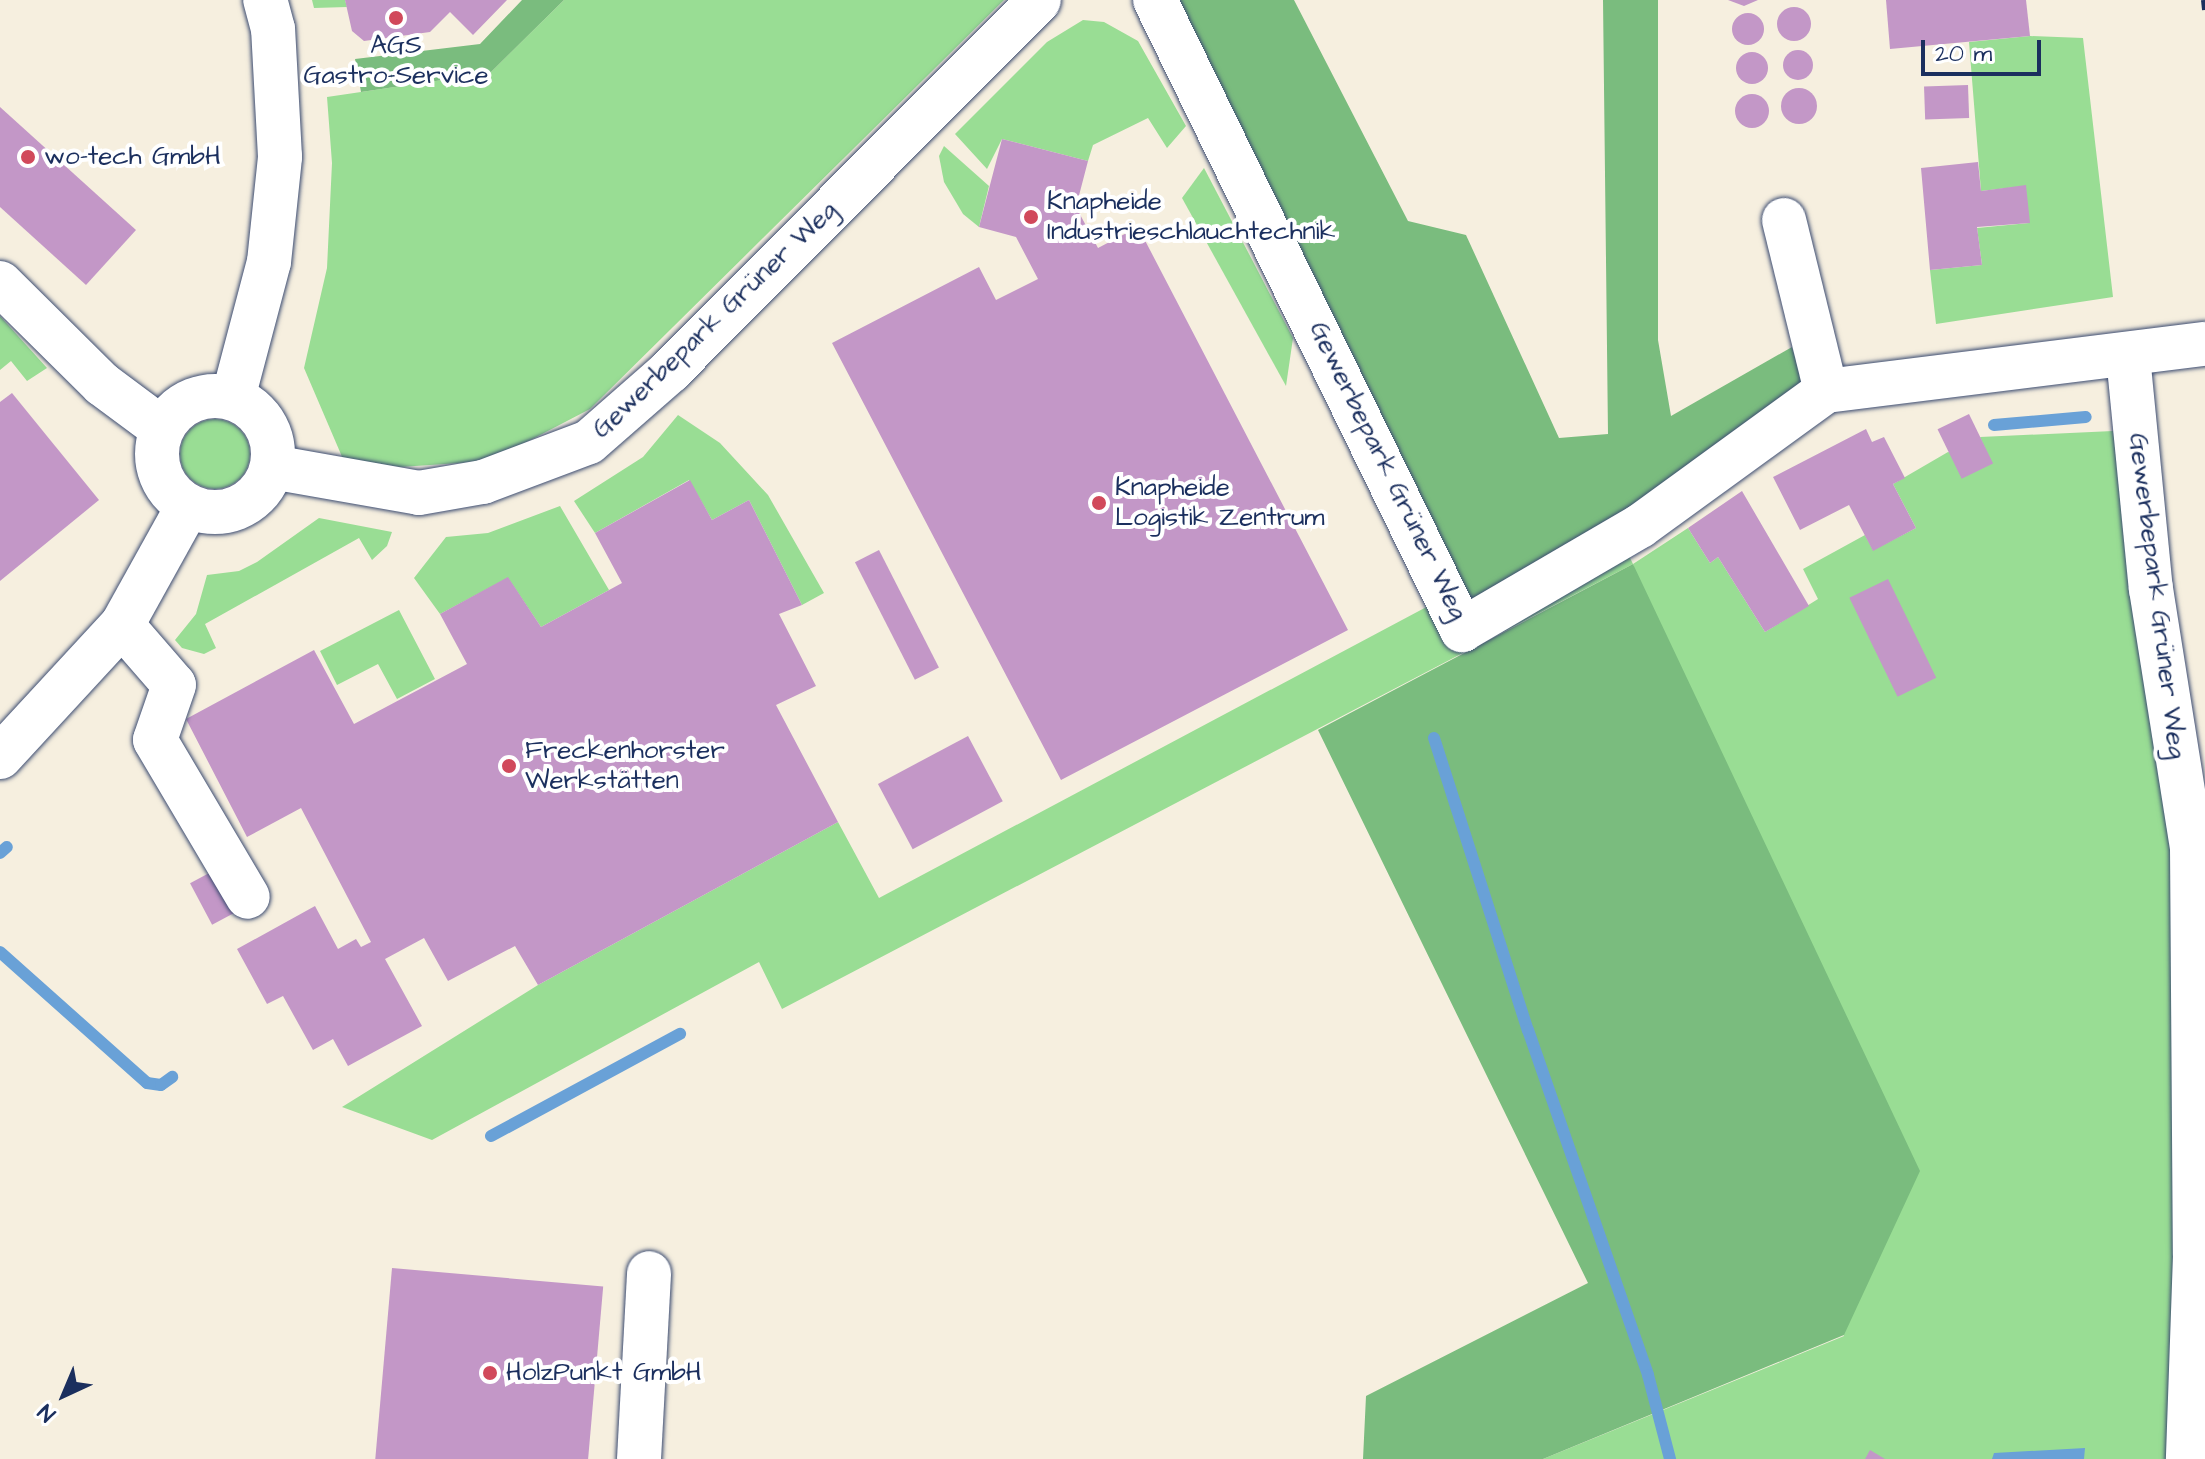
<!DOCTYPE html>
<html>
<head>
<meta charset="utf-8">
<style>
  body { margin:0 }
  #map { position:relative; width:2205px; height:1459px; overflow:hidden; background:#f6efdf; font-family:"Architects Daughter",sans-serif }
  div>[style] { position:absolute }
  .green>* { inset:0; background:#99dd94 }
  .round { border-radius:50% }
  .forest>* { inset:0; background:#7abc7e }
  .water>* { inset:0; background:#69a1d7 }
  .stream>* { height:12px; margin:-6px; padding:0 6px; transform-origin:6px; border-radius:6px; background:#69a1d7 }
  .building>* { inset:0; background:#c397c7; transform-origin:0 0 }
  .roads { filter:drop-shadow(0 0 2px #3c4c71) drop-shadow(0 0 2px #3c4c71) }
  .minor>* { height:44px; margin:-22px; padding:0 22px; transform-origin:22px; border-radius:22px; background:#fff }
  .minor>.ring { margin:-22px; padding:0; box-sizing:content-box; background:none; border:44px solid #fff; border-radius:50% }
  .rail>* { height:6px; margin-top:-3px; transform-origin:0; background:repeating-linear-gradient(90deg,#1b2f5e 0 12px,transparent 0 18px) }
  .dots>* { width:22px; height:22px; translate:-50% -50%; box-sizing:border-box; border:4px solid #fff; border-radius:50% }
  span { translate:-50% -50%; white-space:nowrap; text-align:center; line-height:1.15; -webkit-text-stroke:8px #fff; paint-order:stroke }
  .poi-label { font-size:26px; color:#1b2f5e }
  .left { translate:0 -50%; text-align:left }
  .street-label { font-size:26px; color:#1b2f5e }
  .north { position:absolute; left:24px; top:1355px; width:80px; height:80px; -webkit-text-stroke:6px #fff; paint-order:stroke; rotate:224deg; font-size:22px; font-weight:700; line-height:32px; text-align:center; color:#1b2f5e }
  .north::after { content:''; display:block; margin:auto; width:28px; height:36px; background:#1b2f5e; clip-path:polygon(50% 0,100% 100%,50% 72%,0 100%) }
  .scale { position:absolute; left:1921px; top:40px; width:120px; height:36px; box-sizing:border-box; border:4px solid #1b2f5e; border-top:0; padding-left:10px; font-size:24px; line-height:28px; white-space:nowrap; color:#1b2f5e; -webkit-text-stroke:6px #fff; paint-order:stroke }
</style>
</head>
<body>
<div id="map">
  <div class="green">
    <div style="clip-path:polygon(312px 0,345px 0,347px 7px,314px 8px)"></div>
    <div style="clip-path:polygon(564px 0,1004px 0,590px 409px,490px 461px,400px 467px,343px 459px,304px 368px,327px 268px,332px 163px,327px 97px,490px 73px)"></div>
    <div style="clip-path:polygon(1083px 20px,1104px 22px,1138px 41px,1186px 126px,1167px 148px,1148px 118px,1093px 145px,1088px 161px,1002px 139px,987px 169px,955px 134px,1047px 42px)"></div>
    <div style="clip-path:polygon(2030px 36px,2083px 38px,2113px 297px,1936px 324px,1930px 270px,1982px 265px,1977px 228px,2029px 223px,2025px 186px,1981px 191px,1969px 42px)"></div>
    <div style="clip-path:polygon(944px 146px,989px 186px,979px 227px,963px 214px,944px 182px,939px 156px)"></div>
    <div style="clip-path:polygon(1204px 168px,1293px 338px,1286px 386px,1182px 198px)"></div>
    <div style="clip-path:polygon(0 316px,47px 368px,27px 381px,11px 361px,0 370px)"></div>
    <div style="clip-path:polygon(678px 415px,720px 443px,768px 495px,824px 593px,802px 605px,749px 500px,712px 520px,689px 480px,595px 533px,574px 501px,643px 457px)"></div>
    <div class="round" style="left:180px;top:419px;width:70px;height:70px"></div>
    <div style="clip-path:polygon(2113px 431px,2182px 851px,2205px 1459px,1543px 1459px,1844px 1336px,1633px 564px,782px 1009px,759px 962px,432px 1140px,342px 1107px,538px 985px,838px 822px,879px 898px,1607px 511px,1633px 564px,1688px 528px,1710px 563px,1718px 557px,1765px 632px,1818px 599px,1803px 569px,1865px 535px,1873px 550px,1916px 528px,1893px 484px,1948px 452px,1992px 464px,1980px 437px)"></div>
    <div style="clip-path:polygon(560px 506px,609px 590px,541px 627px,508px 578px,440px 614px,414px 578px,446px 537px,488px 533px)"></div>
    <div style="clip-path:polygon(319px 518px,392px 532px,387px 546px,372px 560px,359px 538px,205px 624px,216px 648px,204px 654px,182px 648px,175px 640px,196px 614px,207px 575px,239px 571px,257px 562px)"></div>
    <div style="clip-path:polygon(399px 610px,435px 679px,397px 699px,378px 664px,337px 685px,320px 651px)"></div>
  </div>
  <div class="forest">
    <div style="clip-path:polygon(522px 0,564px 0,490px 73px,361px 92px,355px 59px,480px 44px)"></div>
    <div style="clip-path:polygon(1158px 0,1294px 0,1408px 221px,1466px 235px,1559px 438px,1608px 434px,1603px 0,1658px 0,1658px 340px,1671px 416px,1792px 347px,1808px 402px,1474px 604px)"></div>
    <div style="clip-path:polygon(1633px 564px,1920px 1171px,1844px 1335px,1543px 1459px,1363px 1459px,1366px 1396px,1588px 1283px,1318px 730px)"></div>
  </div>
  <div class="water">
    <div style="clip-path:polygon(2085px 1448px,2084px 1459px,1992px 1459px,1994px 1453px)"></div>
  </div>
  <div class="stream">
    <div style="left:1994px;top:425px;width:92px;rotate:-5deg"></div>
    <div style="left:1434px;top:738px;width:307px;rotate:72.2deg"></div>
    <div style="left:1528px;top:1030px;width:365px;rotate:70.8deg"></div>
    <div style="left:1648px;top:1375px;width:87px;rotate:75.3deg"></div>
    <div style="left:0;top:853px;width:9px;rotate:-41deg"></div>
    <div style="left:0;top:952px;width:197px;rotate:41.7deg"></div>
    <div style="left:147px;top:1083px;width:14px;rotate:8deg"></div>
    <div style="left:161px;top:1085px;width:14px;rotate:-36deg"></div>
    <div style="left:491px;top:1136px;width:215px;rotate:-28.4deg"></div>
  </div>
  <div class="building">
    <div style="clip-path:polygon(345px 0,507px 0,473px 35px,450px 12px,430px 32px,364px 41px,352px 31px)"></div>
    <div style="clip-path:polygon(1728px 0,1758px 0,1744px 6px)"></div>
    <div style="clip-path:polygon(1886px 0,2026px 0,2030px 36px,1890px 49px)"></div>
    <div class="round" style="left:1777px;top:7px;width:34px;height:34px"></div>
    <div class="round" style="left:1732px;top:13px;width:32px;height:32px"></div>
    <div class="round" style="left:1783px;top:50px;width:30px;height:30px"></div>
    <div class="round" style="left:1736px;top:52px;width:32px;height:32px"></div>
    <div style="left:1968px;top:85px;width:33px;height:44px;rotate:88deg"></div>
    <div class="round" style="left:1781px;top:88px;width:36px;height:36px"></div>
    <div class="round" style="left:1735px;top:94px;width:34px;height:34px"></div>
    <div style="clip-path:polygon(0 107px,136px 230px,86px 285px,0 207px)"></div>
    <div style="clip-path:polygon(1002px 139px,1088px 161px,1076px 207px,1098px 248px,1138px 227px,1348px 630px,1061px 780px,832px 343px,979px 267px,996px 300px,1038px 279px,1016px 237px,979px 227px)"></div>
    <div style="clip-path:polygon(1978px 162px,1981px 191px,2026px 185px,2030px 223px,1977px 227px,1982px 265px,1930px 270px,1921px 168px)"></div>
    <div style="clip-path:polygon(12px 393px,99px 500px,0 581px,0 402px)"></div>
    <div style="left:1969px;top:414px;width:55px;height:35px;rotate:64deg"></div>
    <div style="clip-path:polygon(1866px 429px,1872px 442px,1884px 437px,1905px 478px,1893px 484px,1916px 528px,1873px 551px,1849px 505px,1800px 530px,1773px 477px)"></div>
    <div style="clip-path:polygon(690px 480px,712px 520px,749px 500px,802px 605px,779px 614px,816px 686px,776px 705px,838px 822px,538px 985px,515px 946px,448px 981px,424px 938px,385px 959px,422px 1026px,348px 1066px,333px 1039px,313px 1050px,283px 996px,267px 1004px,237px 949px,315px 906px,338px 949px,356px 939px,361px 947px,371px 942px,301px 808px,247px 837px,186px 719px,314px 650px,354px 724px,467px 664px,440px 614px,508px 577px,541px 627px,622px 583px,595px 533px)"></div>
    <div style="clip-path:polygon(1742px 491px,1809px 606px,1765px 632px,1718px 557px,1710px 563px,1688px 528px)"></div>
    <div style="left:879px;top:550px;width:132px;height:27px;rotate:63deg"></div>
    <div style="left:1888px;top:579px;width:110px;height:43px;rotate:64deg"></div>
    <div style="left:968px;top:736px;width:74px;height:102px;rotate:62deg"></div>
    <div style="left:213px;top:871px;width:47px;height:26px;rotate:62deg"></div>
    <div style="left:392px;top:1268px;width:212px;height:192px;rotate:5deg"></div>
    <div style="clip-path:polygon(1870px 1450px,1885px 1459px,1865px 1459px)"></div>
  </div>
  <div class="roads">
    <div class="minor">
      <div style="left:1155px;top:0;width:701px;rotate:64.02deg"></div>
      <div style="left:1462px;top:630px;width:206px;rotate:-30.3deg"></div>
      <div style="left:1640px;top:526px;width:230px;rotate:-36deg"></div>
      <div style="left:1826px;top:391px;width:382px;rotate:-7.1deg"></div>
      <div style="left:1784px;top:220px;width:176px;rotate:76.2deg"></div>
      <div style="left:0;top:283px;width:144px;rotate:44.7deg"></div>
      <div style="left:102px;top:384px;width:74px;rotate:36.7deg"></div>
      <div style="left:2128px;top:356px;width:234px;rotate:84.4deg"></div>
      <div style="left:2151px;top:589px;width:261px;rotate:81deg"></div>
      <div style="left:2192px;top:847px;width:408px;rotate:89.6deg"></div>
      <div style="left:2195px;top:1255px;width:204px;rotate:92deg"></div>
      <div class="ring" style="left:157px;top:396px;width:72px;height:72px"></div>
      <div style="left:233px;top:398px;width:141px;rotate:-75.2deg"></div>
      <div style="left:269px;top:262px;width:106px;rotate:-84deg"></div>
      <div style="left:280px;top:157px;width:128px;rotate:-93.1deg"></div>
      <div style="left:273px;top:29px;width:30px;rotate:-105deg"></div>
      <div style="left:272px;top:467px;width:149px;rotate:10deg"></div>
      <div style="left:419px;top:493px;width:65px;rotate:-9.8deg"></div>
      <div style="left:483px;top:482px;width:113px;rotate:-20.7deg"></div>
      <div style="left:589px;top:442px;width:108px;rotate:-41.2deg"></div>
      <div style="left:670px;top:371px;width:523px;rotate:-45.15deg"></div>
      <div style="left:122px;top:625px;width:79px;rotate:49.1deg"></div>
      <div style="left:174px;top:685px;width:58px;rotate:109.1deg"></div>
      <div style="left:155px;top:740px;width:182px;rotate:59.4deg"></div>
      <div style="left:0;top:757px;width:180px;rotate:-47.3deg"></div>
      <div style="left:122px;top:625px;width:136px;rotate:-61deg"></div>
      <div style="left:639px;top:1459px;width:186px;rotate:-86.9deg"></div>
    </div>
  </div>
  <div class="rail">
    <div style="left:2204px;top:0;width:10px;rotate:84deg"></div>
  </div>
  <div class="dots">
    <div style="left:396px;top:18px;background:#d1495b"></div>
    <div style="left:28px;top:157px;background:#d1495b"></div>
    <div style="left:1031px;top:217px;background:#d1495b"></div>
    <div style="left:1099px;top:503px;background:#d1495b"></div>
    <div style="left:509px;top:766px;background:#d1495b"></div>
    <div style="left:490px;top:1373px;background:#d1495b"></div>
  </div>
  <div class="poi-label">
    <span style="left:396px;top:61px">AGS<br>Gastro-Service</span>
    <span class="left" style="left:44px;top:157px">wo-tech GmbH</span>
    <span class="left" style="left:1047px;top:217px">Knapheide<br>Industrieschlauchtechnik</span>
    <span class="left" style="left:1115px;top:503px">Knapheide<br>Logistik Zentrum</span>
    <span class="left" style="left:525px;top:766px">Freckenhorster<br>Werkstätten</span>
    <span class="left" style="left:506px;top:1373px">HolzPunkt GmbH</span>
  </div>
  <div class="street-label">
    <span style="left:715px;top:320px;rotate:-44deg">Gewerbepark Grüner Weg</span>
    <span style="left:1388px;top:471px;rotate:64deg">Gewerbepark Grüner Weg</span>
    <span style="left:2157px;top:596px;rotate:83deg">Gewerbepark Grüner Weg</span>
  </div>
  <div class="north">N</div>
  <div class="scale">20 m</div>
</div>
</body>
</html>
